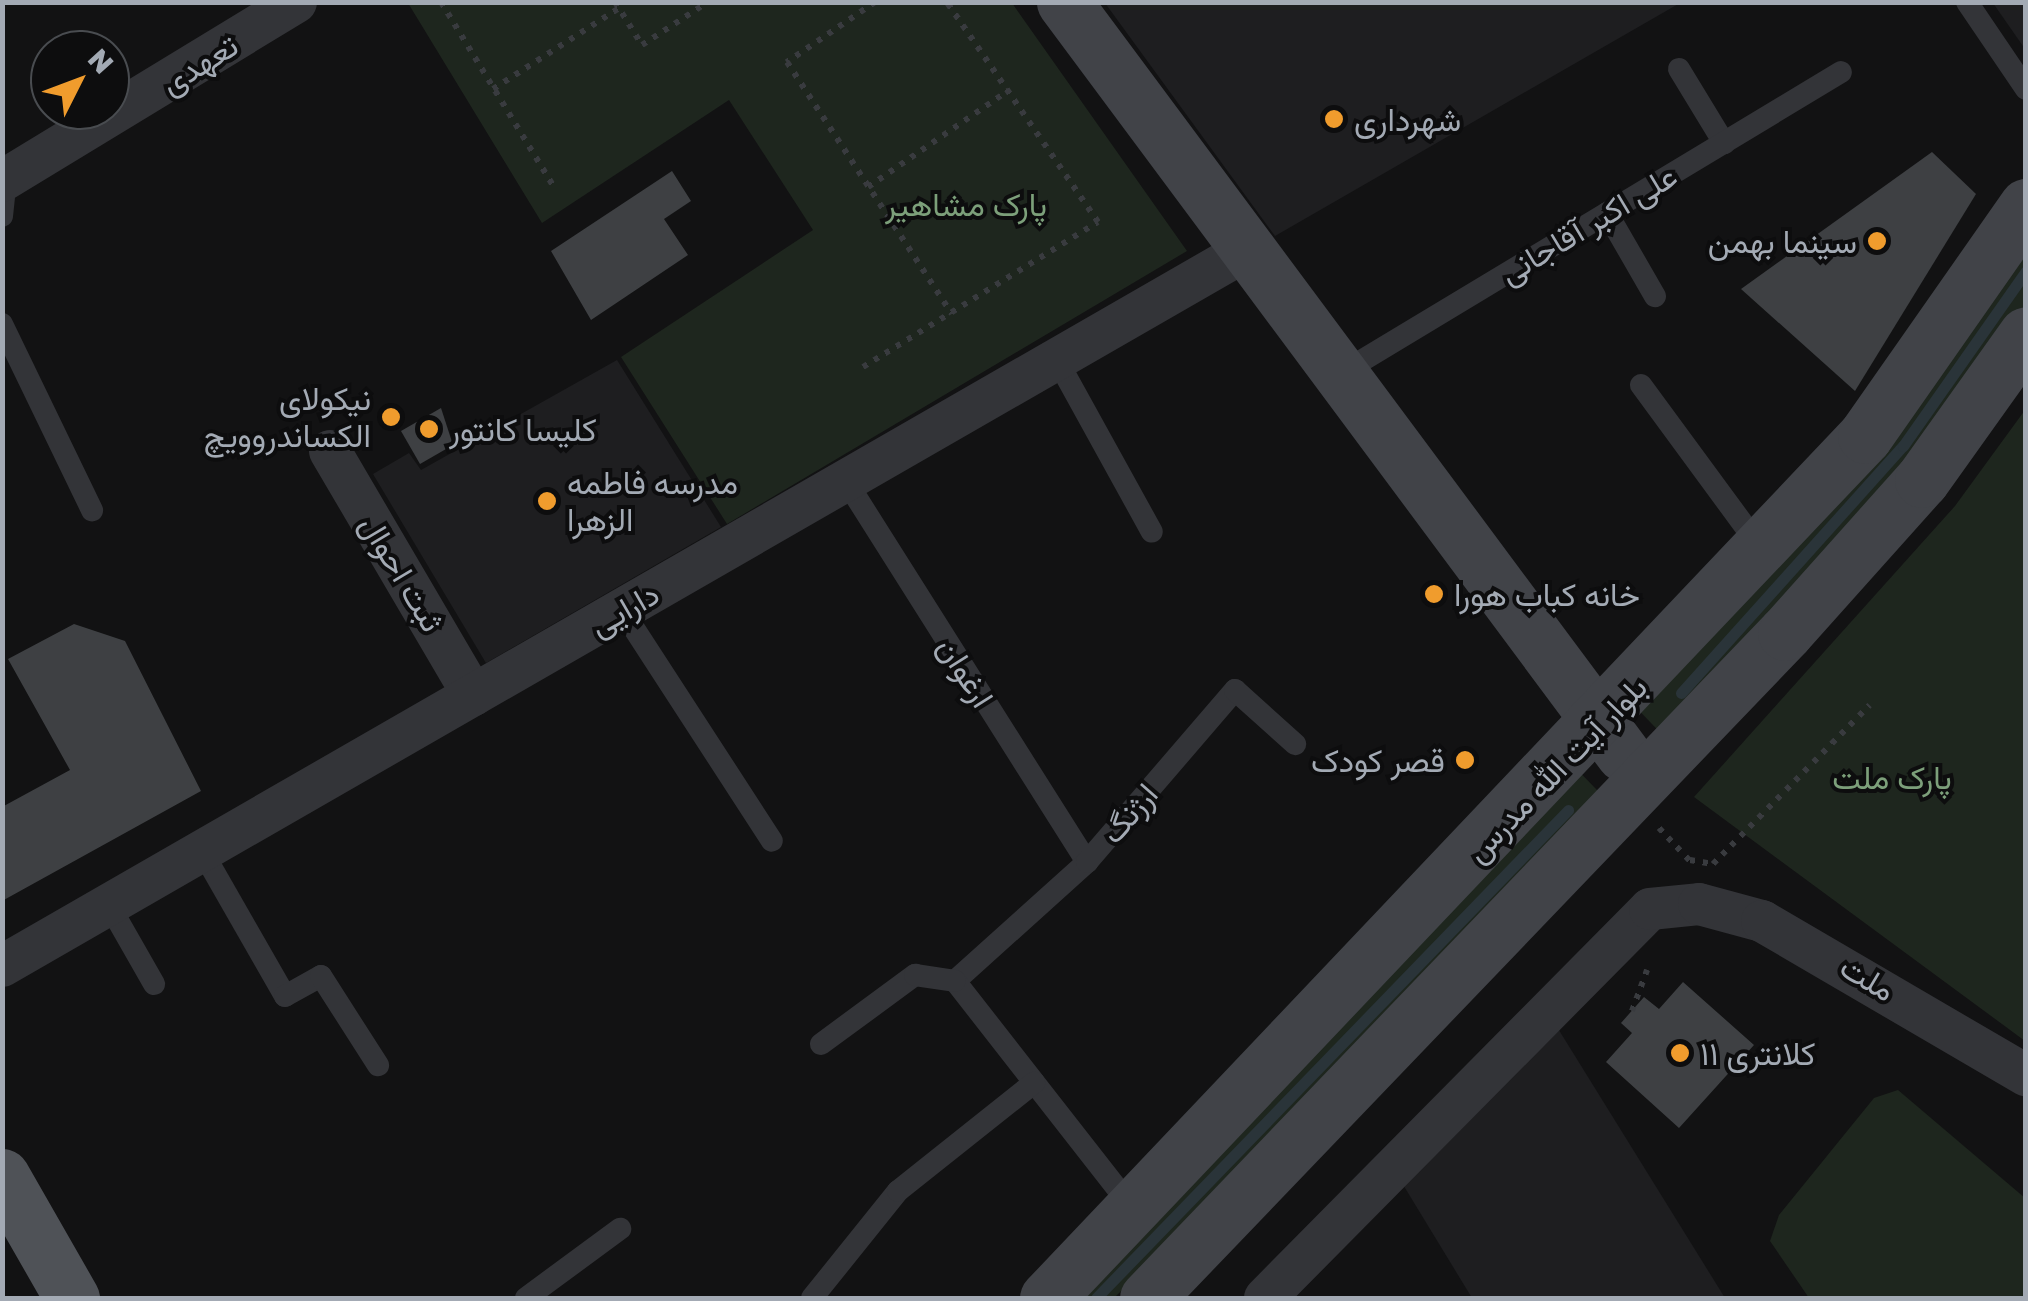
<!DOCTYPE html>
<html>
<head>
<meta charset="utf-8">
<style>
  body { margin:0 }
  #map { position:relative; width:2028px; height:1301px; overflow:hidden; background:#121213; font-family:"Golos Text",Vazirmatn,sans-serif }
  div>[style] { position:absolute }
  .built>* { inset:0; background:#1e1e20 }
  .green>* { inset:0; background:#1e261e; transform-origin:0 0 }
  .stream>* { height:11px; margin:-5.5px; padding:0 5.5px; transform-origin:5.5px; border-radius:5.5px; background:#2a3439 }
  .building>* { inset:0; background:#3e4043 }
  .path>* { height:6px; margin-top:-3px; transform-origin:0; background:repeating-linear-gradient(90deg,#393b3f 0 5px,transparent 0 13px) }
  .lane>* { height:22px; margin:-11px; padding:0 11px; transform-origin:11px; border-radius:11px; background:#333438 }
  .street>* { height:42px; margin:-21px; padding:0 21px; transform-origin:21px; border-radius:21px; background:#333438 }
  .secondary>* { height:55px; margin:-27.5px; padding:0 27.5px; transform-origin:27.5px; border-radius:27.5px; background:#414348 }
  .primary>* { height:55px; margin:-27.5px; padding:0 27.5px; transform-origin:27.5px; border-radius:27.5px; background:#4f5257 }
  .dots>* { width:28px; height:28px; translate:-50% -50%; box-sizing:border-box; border:5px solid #0d0d0e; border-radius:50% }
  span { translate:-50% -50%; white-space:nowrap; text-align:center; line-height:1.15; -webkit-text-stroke:8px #0d0d0e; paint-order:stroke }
  .street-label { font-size:32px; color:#a3aab4 }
  .poi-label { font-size:32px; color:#a3aab4 }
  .left { translate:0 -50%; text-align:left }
  .right { translate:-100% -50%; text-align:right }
  .park-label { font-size:32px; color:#7c9f7a }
  .frame { position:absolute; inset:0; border:5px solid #a3aab4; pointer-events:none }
  .north { position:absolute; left:30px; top:30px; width:100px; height:100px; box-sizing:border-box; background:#0d0d0e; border:2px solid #494c50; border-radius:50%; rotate:48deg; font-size:28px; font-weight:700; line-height:40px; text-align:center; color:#a3aab4 }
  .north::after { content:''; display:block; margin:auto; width:35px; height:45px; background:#f09c2d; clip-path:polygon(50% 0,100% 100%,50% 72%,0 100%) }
</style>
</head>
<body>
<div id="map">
  <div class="built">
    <div style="clip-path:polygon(1105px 3px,1680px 3px,1275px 236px)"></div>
    <div style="clip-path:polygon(1993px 3px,2025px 3px,2025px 49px)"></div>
    <div style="clip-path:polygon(617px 360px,721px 527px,486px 663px,373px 474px,409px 453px,421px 470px)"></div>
    <div style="clip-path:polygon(1557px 1027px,1725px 1298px,1472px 1298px,1402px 1183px)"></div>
  </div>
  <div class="green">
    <div style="clip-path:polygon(408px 3px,1012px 3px,1187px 251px,727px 524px,621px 357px,813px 230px,729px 100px,542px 223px)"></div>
    <div style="clip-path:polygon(2025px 206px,2025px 334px,1676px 749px,1626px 697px)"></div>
    <div style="clip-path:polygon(2025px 410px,2025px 1041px,1694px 797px,1955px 506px)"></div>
    <div style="left:1567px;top:759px;width:73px;height:749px;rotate:46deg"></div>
    <div style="clip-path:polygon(1898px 1090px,2025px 1198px,2025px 1298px,1809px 1298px,1770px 1241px,1779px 1215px,1874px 1098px)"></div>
  </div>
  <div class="stream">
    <div style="left:1681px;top:693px;width:332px;rotate:-48.1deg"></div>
    <div style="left:1903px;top:446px;width:214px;rotate:-54.9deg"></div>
    <div style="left:1096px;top:1298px;width:679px;rotate:-45.95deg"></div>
  </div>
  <div class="building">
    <div style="clip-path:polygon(1932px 152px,1976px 194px,1855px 391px,1741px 289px)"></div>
    <div style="clip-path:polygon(672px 171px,691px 201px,664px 219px,688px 255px,591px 320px,551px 251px)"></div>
    <div style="clip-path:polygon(441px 408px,453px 445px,420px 464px,401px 431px)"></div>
    <div style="clip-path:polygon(74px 624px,125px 641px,201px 791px,2px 901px,2px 807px,70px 770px,8px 659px)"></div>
    <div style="clip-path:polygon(1683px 982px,1754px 1045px,1679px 1128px,1606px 1062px,1632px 1033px,1621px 1023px,1644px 997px,1659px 1009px)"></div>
  </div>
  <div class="path">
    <div style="left:441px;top:2px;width:219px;rotate:58.6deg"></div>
    <div style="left:615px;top:2px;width:51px;rotate:57.9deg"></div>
    <div style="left:642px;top:45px;width:79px;rotate:-33.1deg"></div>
    <div style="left:875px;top:2px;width:107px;rotate:145.7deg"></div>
    <div style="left:787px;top:62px;width:301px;rotate:56.8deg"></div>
    <div style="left:493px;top:89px;width:150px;rotate:-32.7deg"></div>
    <div style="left:868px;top:187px;width:171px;rotate:-34.5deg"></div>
    <div style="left:863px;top:367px;width:276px;rotate:-31.7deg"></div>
    <div style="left:1098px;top:222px;width:267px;rotate:-124.5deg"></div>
    <div style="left:1659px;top:828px;width:48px;rotate:46.7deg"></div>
    <div style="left:1690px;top:860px;width:23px;rotate:10deg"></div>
    <div style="left:1713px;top:864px;width:223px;rotate:-45.4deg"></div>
    <div style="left:1632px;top:1011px;width:44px;rotate:-69.9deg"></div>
  </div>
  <div class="lane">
    <div style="left:1967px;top:2px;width:105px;rotate:55.9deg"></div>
    <div style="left:1679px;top:69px;width:87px;rotate:58.7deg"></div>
    <div style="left:1607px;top:213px;width:96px;rotate:60deg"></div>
    <div style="left:2px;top:216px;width:30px;rotate:-84deg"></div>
    <div style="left:2px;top:324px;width:207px;rotate:64.2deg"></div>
    <div style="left:1057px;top:360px;width:196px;rotate:61.1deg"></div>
    <div style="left:1338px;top:375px;width:587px;rotate:-31.06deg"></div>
    <div style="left:1641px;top:385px;width:201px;rotate:53.7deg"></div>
    <div style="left:846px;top:481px;width:451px;rotate:57.7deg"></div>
    <div style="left:622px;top:610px;width:275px;rotate:57deg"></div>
    <div style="left:202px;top:851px;width:167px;rotate:60.2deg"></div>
    <div style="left:285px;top:996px;width:41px;rotate:-29.1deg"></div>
    <div style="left:321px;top:976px;width:106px;rotate:57.4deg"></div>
    <div style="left:109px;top:905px;width:91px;rotate:60.3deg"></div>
    <div style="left:955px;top:981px;width:178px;rotate:-42deg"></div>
    <div style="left:1087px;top:862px;width:227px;rotate:-49.3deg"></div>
    <div style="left:1235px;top:690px;width:81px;rotate:42deg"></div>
    <div style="left:955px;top:981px;width:289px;rotate:52deg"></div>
    <div style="left:821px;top:1044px;width:117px;rotate:-36.3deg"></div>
    <div style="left:915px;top:975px;width:40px;rotate:8.5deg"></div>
    <div style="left:526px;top:1298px;width:117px;rotate:-36.3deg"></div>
    <div style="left:812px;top:1298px;width:137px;rotate:-51.2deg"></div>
    <div style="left:898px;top:1191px;width:174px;rotate:-38.5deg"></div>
  </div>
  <div class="street">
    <div style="left:2px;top:181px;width:344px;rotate:-31.3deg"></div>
    <div style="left:330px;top:451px;width:283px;rotate:59.6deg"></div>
    <div style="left:2px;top:966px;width:1434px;rotate:-29.91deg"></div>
    <div style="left:1265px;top:1298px;width:547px;rotate:-45.3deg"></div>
    <div style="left:1650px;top:909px;width:49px;rotate:-5.8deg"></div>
    <div style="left:1699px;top:904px;width:65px;rotate:15.1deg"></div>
    <div style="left:1762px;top:921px;width:306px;rotate:30.3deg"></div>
  </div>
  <div class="secondary">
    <div style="left:1064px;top:2px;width:937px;rotate:53.37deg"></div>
    <div style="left:1047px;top:1298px;width:1188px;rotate:-46.5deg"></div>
    <div style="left:1865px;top:436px;width:281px;rotate:-55deg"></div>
    <div style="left:1147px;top:1298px;width:922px;rotate:-46.19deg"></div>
    <div style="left:1785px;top:633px;width:205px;rotate:-48.2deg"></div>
    <div style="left:1922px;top:480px;width:179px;rotate:-54.5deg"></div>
  </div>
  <div class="primary">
    <div style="left:2px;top:1176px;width:141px;rotate:60.2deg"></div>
  </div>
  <div class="dots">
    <div style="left:1334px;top:119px;background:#f09c2d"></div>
    <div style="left:1877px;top:241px;background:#f09c2d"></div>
    <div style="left:391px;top:417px;background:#f09c2d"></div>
    <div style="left:429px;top:429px;background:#f09c2d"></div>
    <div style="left:547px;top:501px;background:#f09c2d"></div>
    <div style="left:1434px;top:594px;background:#f09c2d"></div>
    <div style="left:1465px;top:760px;background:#f09c2d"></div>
    <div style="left:1680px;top:1053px;background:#f09c2d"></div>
  </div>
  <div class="street-label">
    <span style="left:199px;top:64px;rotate:-32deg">تعهدی</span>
    <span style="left:1588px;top:224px;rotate:-31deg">علی اکبر آقاجانی</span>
    <span style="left:402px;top:573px;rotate:59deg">ثبت احوال</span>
    <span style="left:624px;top:609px;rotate:-30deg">دارایی</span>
    <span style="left:966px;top:672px;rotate:58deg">ارغوان</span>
    <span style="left:1556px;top:769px;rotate:-46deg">بلوار آیت الله مدرس</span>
    <span style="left:1129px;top:813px;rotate:-49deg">ارژنگ</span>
    <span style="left:1868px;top:978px;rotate:31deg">ملت</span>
  </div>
  <div class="poi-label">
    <span class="left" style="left:1354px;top:119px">شهرداری</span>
    <span class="right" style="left:1857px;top:241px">سینما بهمن</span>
    <span class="right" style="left:371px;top:417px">نیکولای<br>الکساندروویچ</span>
    <span class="left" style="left:449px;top:429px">کلیسا کانتور</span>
    <span class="left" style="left:567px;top:501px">مدرسه فاطمه<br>الزهرا</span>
    <span class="left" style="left:1454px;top:594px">خانه کباب هورا</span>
    <span class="right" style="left:1445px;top:760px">قصر کودک</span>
    <span class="left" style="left:1700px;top:1053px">کلانتری ۱۱</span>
  </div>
  <div class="park-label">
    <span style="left:966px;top:204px">پارک مشاهیر</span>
    <span style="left:1892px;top:777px">پارک ملت</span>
  </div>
  <div class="frame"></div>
  <div class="north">N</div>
</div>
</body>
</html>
